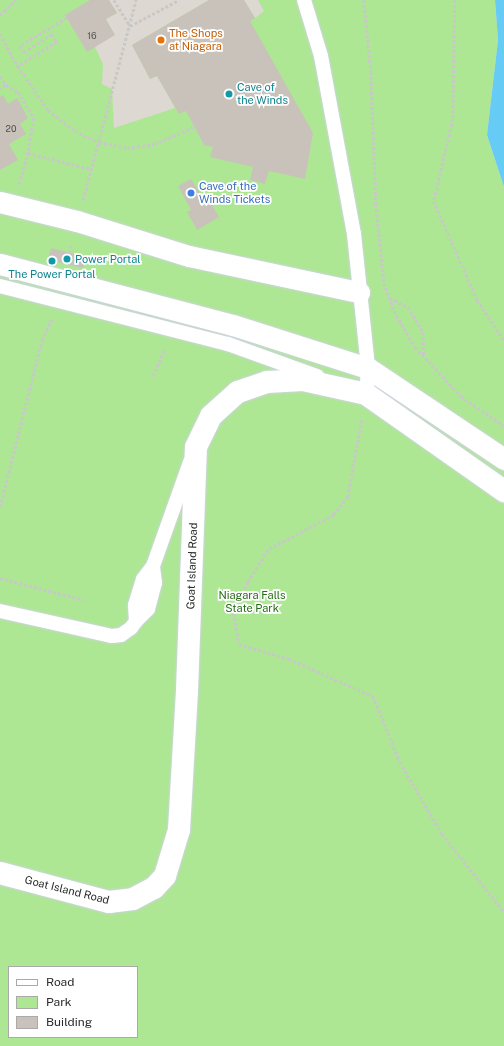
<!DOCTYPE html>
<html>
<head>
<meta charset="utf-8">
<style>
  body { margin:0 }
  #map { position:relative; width:504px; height:1046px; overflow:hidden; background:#ede6db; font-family:"Public Sans",sans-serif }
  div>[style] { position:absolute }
  .green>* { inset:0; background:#ade793 }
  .plaza>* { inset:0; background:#ddd9d2 }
  .water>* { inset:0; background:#66ccf6 }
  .building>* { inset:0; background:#c8c2ba; transform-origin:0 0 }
  .path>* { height:2.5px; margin-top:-1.25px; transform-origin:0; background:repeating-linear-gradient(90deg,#c8c8c8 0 3px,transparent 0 5px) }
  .roads { filter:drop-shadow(0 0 1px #d0d3e4) drop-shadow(0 0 1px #d0d3e4) }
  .service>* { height:14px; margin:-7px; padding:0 7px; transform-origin:7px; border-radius:7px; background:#fff }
  .pedestrian>* { height:21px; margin:-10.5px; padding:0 10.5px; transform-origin:10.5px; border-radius:10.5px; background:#fff }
  .tertiary>* { height:22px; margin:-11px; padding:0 11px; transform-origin:11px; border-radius:11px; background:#fff }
  .dots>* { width:11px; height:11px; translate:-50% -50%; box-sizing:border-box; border:2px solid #fff; border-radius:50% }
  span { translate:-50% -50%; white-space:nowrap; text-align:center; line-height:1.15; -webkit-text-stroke:3.5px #fff; paint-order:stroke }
  .number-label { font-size:9px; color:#52504e }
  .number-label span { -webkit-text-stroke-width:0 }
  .food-label { font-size:11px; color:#c56008 }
  .left { translate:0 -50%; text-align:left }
  .culture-label { font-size:11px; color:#0d838f }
  .shop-label { font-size:11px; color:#366cbe }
  .street-label { font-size:11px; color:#2a2a2a }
  .park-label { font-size:11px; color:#246b15 }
  .legend { position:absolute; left:8px; top:966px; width:130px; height:72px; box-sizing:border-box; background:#fff; border:1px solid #aaa; margin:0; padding:5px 7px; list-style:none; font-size:12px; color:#2a2a2a }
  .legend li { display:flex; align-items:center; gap:8px; height:20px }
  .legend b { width:20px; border:1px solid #aaa }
</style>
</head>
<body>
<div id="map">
  <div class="green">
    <div style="clip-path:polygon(evenodd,0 0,495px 0,498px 40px,487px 135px,504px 187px,504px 1046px,0 1046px,0 0,9px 967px,137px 967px,137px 1037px,9px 1037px,9px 967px)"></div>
  </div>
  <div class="plaza">
    <div style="clip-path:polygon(109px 0,209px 0,132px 45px,150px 79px,157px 76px,175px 108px,114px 128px,112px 89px,102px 84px,103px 64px,95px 47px,106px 19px,117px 13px)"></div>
    <div style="clip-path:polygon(244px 0,258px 0,264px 11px,255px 18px)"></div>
  </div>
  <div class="water">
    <div style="clip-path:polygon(495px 0,504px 0,504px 187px,487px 135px,498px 40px)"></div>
  </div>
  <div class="building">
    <div style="clip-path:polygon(90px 0,109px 0,117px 13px,106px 19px,115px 35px,87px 52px,65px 15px)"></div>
    <div style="clip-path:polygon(209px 0,244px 0,255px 18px,250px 21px,313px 133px,305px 179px,269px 171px,265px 184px,250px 180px,253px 167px,210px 157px,213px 147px,204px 145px,186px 111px,179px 114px,157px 76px,150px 79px,132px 45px)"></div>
    <div style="clip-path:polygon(3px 95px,8px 104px,17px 98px,28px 118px,20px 124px,26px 134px,9px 144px,18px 160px,0 170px,0 97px)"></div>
    <div style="clip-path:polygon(191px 179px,205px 202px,209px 200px,219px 217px,197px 230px,187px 212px,191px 210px,178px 186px)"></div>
    <div style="left:51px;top:248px;width:36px;height:12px;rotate:14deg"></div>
  </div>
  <div class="path">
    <div style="left:114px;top:0;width:31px;rotate:58deg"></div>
    <div style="left:130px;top:26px;width:55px;rotate:-28deg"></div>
    <div style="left:364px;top:0;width:72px;rotate:84.4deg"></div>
    <div style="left:371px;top:72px;width:132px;rotate:87.8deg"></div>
    <div style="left:376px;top:204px;width:79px;rotate:84.2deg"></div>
    <div style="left:384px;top:283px;width:30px;rotate:70deg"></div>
    <div style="left:394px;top:311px;width:42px;rotate:59.7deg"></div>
    <div style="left:415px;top:347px;width:67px;rotate:46.8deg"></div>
    <div style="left:461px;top:396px;width:52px;rotate:34.9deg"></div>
    <div style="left:455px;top:0;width:119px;rotate:91deg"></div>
    <div style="left:453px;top:119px;width:84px;rotate:103deg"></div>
    <div style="left:434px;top:201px;width:108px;rotate:66.5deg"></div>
    <div style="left:477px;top:300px;width:48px;rotate:56deg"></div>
    <div style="left:0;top:15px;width:22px;rotate:-43deg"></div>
    <div style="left:67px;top:18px;width:55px;rotate:149.2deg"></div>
    <div style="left:20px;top:46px;width:7px;rotate:56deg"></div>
    <div style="left:24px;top:52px;width:33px;rotate:-33deg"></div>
    <div style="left:52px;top:34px;width:9px;rotate:58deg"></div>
    <div style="left:57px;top:42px;width:46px;rotate:148.4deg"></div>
    <div style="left:18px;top:66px;width:53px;rotate:55.7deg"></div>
    <div style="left:48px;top:110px;width:34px;rotate:38deg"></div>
    <div style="left:75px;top:131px;width:26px;rotate:25deg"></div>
    <div style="left:99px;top:142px;width:29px;rotate:12deg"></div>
    <div style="left:127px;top:148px;width:27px;rotate:-8deg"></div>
    <div style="left:154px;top:144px;width:43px;rotate:-23deg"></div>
    <div style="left:0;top:34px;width:37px;rotate:61deg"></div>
    <div style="left:0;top:76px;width:11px;rotate:56deg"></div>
    <div style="left:6px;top:85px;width:7px;rotate:146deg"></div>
    <div style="left:6px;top:85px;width:14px;rotate:30deg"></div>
    <div style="left:18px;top:92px;width:31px;rotate:58deg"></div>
    <div style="left:34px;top:118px;width:36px;rotate:100deg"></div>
    <div style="left:28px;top:153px;width:65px;rotate:14.3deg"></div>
    <div style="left:19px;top:184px;width:32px;rotate:-74deg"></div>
    <div style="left:83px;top:200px;width:207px;rotate:-75.2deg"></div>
    <div style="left:69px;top:253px;width:9px;rotate:-77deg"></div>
    <div style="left:390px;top:298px;width:20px;rotate:27deg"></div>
    <div style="left:408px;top:307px;width:29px;rotate:59deg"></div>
    <div style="left:423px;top:332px;width:24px;rotate:88deg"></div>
    <div style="left:153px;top:376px;width:30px;rotate:-67deg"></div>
    <div style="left:362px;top:420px;width:78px;rotate:100.3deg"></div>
    <div style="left:348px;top:497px;width:23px;rotate:128deg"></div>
    <div style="left:334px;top:515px;width:75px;rotate:152.1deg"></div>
    <div style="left:268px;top:550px;width:38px;rotate:122deg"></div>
    <div style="left:248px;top:582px;width:34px;rotate:114deg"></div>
    <div style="left:234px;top:613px;width:31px;rotate:81deg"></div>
    <div style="left:239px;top:644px;width:52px;rotate:16.7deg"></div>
    <div style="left:289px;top:659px;width:92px;rotate:23.8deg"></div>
    <div style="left:373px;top:696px;width:71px;rotate:67.8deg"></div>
    <div style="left:400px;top:762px;width:83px;rotate:59.7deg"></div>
    <div style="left:442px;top:834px;width:100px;rotate:51.5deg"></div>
    <div style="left:0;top:507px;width:172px;rotate:-75.9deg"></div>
    <div style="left:42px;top:340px;width:23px;rotate:-65deg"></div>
    <div style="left:0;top:578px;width:87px;rotate:14.7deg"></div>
  </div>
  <div class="roads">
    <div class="service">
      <div style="left:304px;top:0;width:59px;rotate:73.1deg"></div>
      <div style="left:321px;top:56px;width:181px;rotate:79.5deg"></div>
      <div style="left:354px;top:234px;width:135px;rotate:84deg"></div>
      <div style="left:368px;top:368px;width:26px;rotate:94deg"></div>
      <div style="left:366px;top:394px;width:7px;rotate:-164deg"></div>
      <div style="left:0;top:286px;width:235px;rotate:14.3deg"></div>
      <div style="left:228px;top:344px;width:95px;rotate:19.8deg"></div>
      <div style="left:0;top:611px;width:115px;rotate:12.6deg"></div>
      <div style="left:112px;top:636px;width:9px;rotate:-6deg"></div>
      <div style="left:121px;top:635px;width:12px;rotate:-35deg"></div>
      <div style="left:131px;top:628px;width:9px;rotate:-54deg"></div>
      <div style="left:136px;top:621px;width:16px;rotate:-94deg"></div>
      <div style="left:135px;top:605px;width:27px;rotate:-73deg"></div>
      <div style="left:143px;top:579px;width:16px;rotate:-52deg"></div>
      <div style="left:153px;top:566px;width:110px;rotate:-70.4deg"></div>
      <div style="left:136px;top:621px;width:17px;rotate:-45deg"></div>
      <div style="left:148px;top:609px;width:27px;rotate:-75deg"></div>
      <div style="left:155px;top:583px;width:17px;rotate:-97deg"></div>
    </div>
    <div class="pedestrian">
      <div style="left:0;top:202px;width:79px;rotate:13.9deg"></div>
      <div style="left:77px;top:221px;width:117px;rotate:17.4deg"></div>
      <div style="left:189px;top:256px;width:174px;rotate:12deg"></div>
      <div style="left:0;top:264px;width:241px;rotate:14.7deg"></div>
      <div style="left:233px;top:325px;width:142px;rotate:17.7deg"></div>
      <div style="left:368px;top:368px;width:164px;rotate:33.8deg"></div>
    </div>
    <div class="tertiary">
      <div style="left:0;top:873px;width:113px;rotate:14.9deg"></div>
      <div style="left:109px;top:902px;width:24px;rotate:-7deg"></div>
      <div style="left:133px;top:899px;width:24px;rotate:-28deg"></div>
      <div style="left:154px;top:888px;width:16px;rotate:-47deg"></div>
      <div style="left:165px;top:876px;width:48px;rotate:-73.1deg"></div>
      <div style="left:179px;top:830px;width:139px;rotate:-86.7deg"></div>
      <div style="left:187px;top:691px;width:244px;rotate:-87.9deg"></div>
      <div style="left:196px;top:447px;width:34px;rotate:-64deg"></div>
      <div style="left:211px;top:416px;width:36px;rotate:-42deg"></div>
      <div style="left:238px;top:392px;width:31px;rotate:-19deg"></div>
      <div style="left:267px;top:382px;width:36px;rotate:-3deg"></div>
      <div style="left:303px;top:380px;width:65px;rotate:12.5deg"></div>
      <div style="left:366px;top:394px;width:169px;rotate:35.1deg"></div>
    </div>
  </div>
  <div class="dots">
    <div style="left:161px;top:40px;background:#e8710a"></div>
    <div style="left:229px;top:94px;background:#0f9aa8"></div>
    <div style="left:191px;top:193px;background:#3f7fe0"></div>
    <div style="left:67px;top:259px;background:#0f9aa8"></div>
    <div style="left:52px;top:261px;background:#0f9aa8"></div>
  </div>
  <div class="number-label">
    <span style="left:92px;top:36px">16</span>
    <span style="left:11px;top:129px">20</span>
  </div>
  <div class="food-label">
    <span class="left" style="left:169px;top:40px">The Shops<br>at Niagara</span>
  </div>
  <div class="culture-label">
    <span class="left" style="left:237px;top:94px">Cave of<br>the Winds</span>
    <span class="left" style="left:75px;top:259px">Power Portal</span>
    <span style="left:52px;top:274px">The Power Portal</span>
  </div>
  <div class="shop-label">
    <span class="left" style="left:199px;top:193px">Cave of the<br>Winds Tickets</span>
  </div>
  <div class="street-label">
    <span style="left:192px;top:566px;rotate:-88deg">Goat Island Road</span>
    <span style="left:67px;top:890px;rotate:14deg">Goat Island Road</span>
  </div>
  <div class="park-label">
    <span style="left:252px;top:602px">Niagara Falls<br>State Park</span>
  </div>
  <ul class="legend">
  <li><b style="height:5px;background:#fff"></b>Road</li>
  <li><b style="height:11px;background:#ade793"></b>Park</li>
  <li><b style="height:11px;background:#c8c2ba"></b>Building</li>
  </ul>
</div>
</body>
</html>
